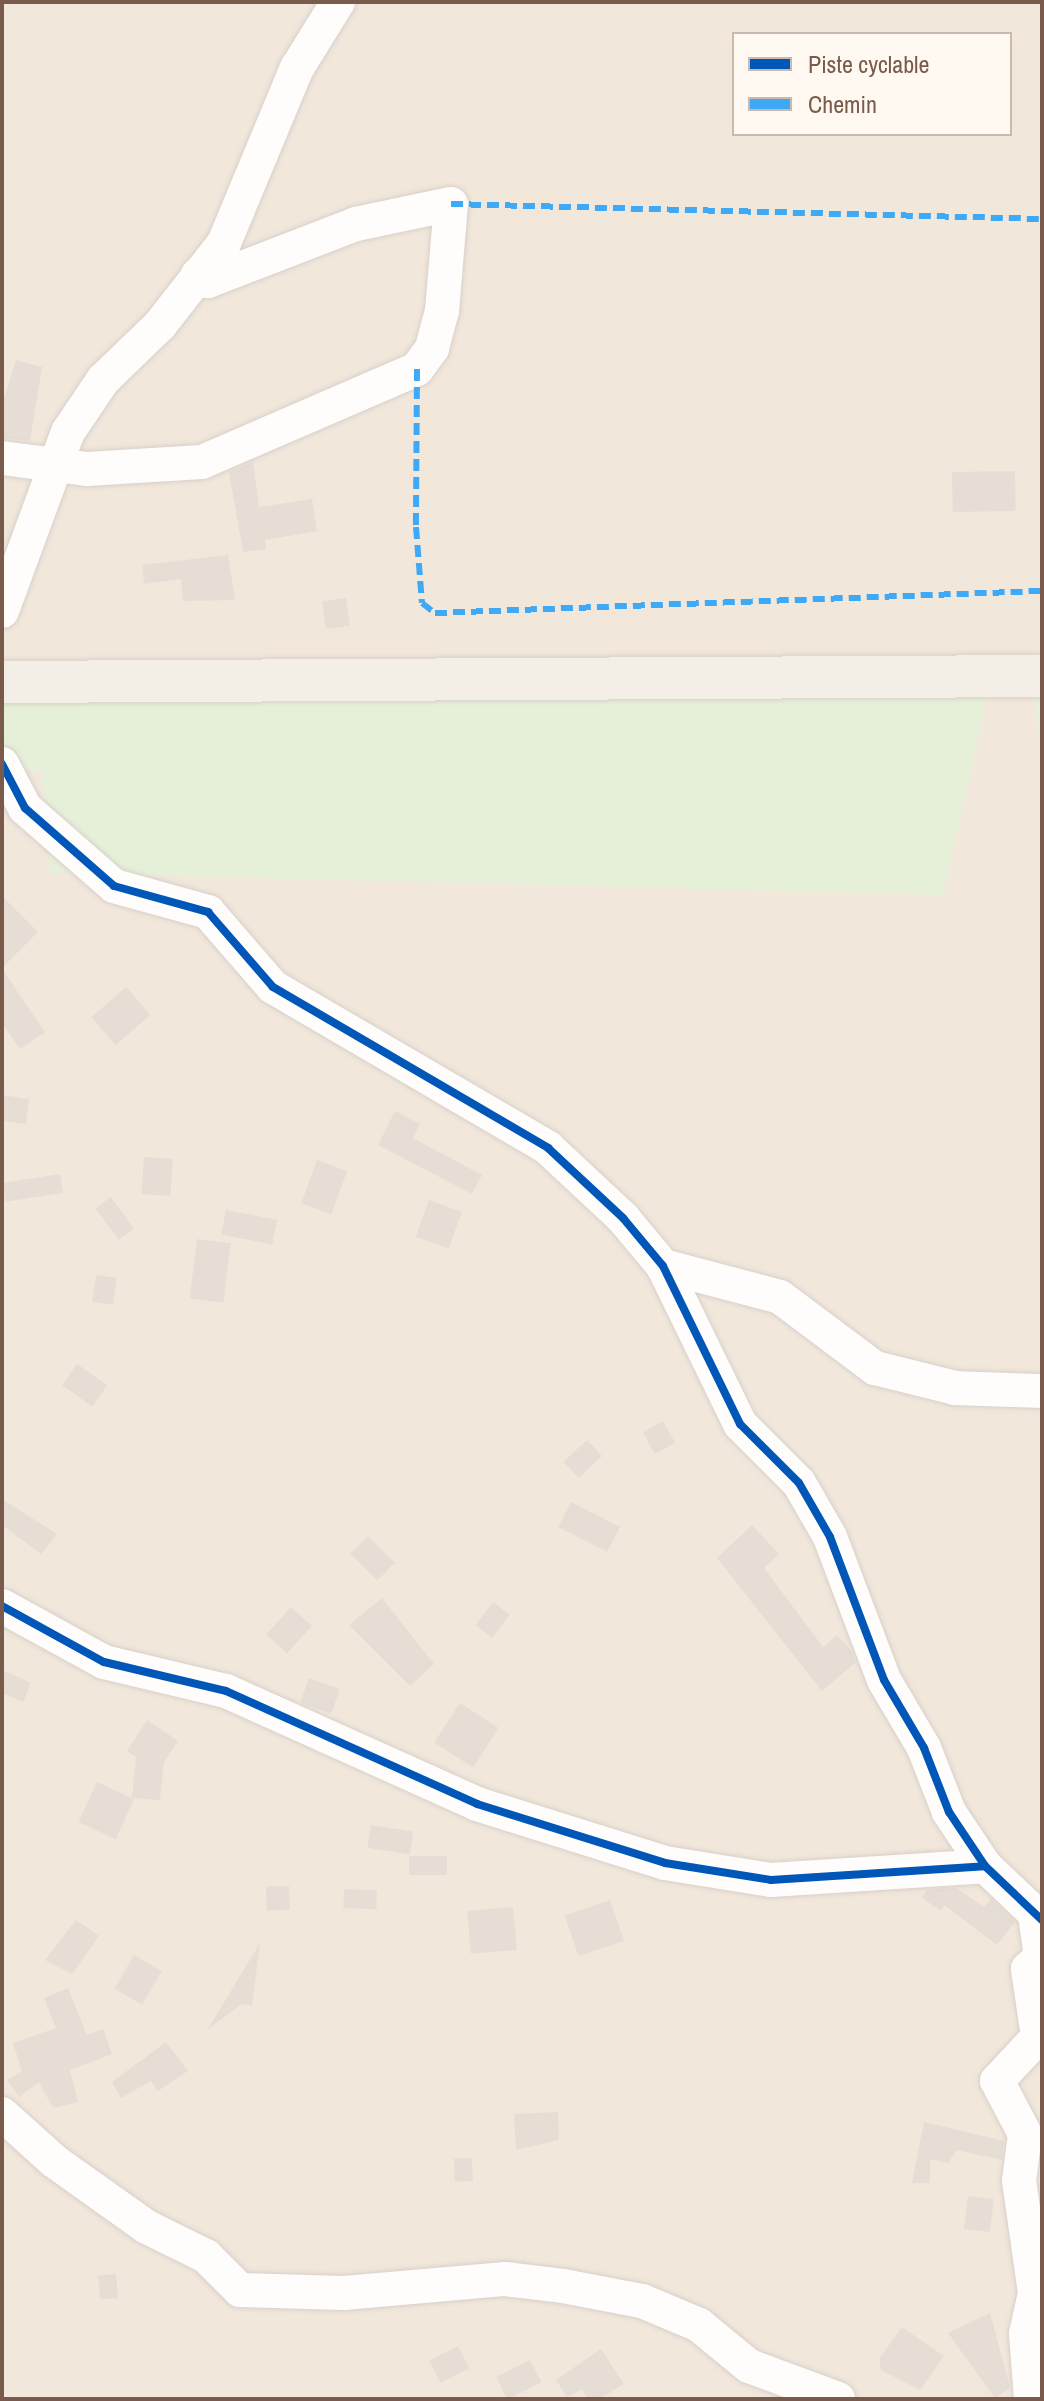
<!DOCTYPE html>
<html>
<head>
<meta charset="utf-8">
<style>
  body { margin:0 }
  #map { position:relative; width:1044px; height:2401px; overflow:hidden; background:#f9f4ee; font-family:"Archivo Narrow",sans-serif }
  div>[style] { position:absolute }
  .residential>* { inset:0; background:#f2e7db }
  .green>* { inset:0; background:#e6f0d9 }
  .building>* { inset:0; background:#e6ddd5; transform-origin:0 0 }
  .roads { filter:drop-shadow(0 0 2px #d8d0ca) drop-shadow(0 0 2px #d8d0ca) }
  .minor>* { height:34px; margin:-17px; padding:0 17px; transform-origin:17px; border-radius:17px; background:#fefdfc }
  .major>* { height:42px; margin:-21px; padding:0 21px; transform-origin:21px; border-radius:21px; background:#f3eee6 }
  .quiet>* { height:6px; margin-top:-3px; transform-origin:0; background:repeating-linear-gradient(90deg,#3fa9f5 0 12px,transparent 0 18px) }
  .cycleway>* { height:8px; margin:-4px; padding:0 4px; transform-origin:4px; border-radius:4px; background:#0057b8 }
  span { translate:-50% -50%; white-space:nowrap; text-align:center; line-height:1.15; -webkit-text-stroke:6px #fff9f1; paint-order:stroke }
  .frame { position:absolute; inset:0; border:4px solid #795a4b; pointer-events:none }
  .legend { position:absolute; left:732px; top:32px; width:280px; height:104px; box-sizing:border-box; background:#fff9f1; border:2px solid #c9b9af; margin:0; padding:10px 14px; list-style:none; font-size:24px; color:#795a4b }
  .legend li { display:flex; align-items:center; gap:16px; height:40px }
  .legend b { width:40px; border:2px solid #c9b9af }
</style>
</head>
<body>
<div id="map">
  <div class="residential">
    <div style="clip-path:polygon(evenodd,2px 2px,1042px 2px,1042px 2399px,2px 2399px,2px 2px,734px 34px,1010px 34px,1010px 134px,734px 134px,734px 34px)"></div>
  </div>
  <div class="green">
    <div style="clip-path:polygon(988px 693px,943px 895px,50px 873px,42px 773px,2px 764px,2px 699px)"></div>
    <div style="clip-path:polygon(1035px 698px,1042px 698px,1042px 781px)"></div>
  </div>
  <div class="building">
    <div style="clip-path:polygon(16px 360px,42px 367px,30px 441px,2px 438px,2px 405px)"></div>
    <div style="clip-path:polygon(253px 462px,259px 507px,312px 499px,317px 531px,265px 540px,266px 549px,243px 552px,229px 472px)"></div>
    <div style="left:1015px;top:471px;width:40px;height:63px;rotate:89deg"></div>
    <div style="clip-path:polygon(228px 555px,235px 600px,183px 601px,181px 579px,144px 584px,142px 565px)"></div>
    <div style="left:346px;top:598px;width:28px;height:24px;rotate:82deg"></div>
    <div style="clip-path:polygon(2px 896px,38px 932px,2px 968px)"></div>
    <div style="clip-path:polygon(2px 969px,45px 1032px,20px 1049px,2px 1023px)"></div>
    <div style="left:126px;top:987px;width:37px;height:46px;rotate:49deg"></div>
    <div style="clip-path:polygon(2px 1095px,29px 1099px,26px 1124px,2px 1121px)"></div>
    <div style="clip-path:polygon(395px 1111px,420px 1124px,413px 1138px,482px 1175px,472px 1194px,378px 1145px)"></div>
    <div style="left:144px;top:1157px;width:29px;height:37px;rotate:4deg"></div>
    <div style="left:317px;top:1160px;width:32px;height:46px;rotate:20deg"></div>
    <div style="left:60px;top:1174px;width:19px;height:58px;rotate:81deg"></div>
    <div style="left:111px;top:1197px;width:39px;height:19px;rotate:54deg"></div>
    <div style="left:429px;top:1200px;width:35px;height:39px;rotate:20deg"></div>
    <div style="left:226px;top:1210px;width:52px;height:25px;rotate:11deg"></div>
    <div style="left:197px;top:1239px;width:34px;height:60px;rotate:7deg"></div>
    <div style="left:96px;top:1275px;width:21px;height:27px;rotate:8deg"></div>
    <div style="left:77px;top:1364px;width:37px;height:26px;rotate:35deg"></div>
    <div style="left:663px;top:1421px;width:25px;height:23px;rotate:61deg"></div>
    <div style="left:587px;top:1440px;width:22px;height:32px;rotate:47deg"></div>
    <div style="clip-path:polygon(2px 1499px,57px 1534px,41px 1554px,2px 1525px)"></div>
    <div style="left:571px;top:1502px;width:55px;height:28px;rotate:27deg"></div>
    <div style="clip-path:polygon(752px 1525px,779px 1554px,764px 1568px,823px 1647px,837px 1635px,852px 1652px,856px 1662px,822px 1691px,717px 1558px)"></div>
    <div style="left:368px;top:1536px;width:38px;height:25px;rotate:45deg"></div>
    <div style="clip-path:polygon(382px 1598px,434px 1664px,410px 1686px,349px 1625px)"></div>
    <div style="left:493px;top:1602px;width:21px;height:29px;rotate:37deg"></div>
    <div style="left:291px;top:1607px;width:28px;height:37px;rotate:42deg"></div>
    <div style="clip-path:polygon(2px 1670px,31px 1683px,23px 1702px,2px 1693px)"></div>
    <div style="left:309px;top:1678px;width:33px;height:26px;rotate:20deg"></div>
    <div style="left:460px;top:1703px;width:46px;height:47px;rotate:33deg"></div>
    <div style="clip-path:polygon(147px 1720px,178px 1741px,164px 1762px,160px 1800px,132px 1798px,136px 1757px,127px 1751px)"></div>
    <div style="left:97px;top:1782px;width:41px;height:44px;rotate:25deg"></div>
    <div style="left:371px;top:1825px;width:43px;height:23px;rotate:9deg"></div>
    <div style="left:409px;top:1856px;width:38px;height:19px"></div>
    <div style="left:289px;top:1886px;width:24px;height:23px;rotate:88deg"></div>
    <div style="clip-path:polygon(956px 1888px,984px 1907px,991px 1899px,1015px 1922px,997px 1945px,944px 1905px,941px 1911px,922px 1898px,927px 1890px)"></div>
    <div style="left:344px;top:1889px;width:33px;height:19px;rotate:2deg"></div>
    <div style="left:610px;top:1900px;width:43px;height:48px;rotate:71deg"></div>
    <div style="left:513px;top:1907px;width:43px;height:46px;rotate:85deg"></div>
    <div style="clip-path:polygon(76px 1920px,99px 1936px,72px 1974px,45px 1960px)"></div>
    <div style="clip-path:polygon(260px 1943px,252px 2005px,242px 2004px,208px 2029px)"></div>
    <div style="left:134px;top:1955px;width:32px;height:39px;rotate:30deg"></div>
    <div style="clip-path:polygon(68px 1988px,87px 2035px,103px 2029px,112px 2054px,70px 2070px,78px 2102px,53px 2108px,39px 2082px,19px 2097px,7px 2080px,22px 2071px,13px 2043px,56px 2028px,44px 1998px)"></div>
    <div style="clip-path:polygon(166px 2042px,188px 2071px,158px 2091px,151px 2081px,121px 2098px,112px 2082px)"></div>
    <div style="clip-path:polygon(558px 2112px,559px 2140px,516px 2150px,514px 2114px)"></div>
    <div style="clip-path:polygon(924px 2122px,1004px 2141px,1002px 2160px,957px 2150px,948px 2163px,930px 2159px,930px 2183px,912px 2183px)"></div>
    <div style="left:472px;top:2158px;width:23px;height:18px;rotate:88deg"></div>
    <div style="left:968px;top:2196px;width:26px;height:33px;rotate:7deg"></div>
    <div style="left:116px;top:2274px;width:24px;height:18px;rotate:85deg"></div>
    <div style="clip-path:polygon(990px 2313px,1010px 2388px,995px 2398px,948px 2333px)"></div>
    <div style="clip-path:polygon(902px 2327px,944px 2356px,920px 2390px,881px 2370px,879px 2359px)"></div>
    <div style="left:458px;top:2346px;width:25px;height:32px;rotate:63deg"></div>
    <div style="clip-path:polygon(601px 2349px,624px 2384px,599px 2399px,588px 2399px,582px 2389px,567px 2397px,556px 2380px)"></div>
    <div style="left:530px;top:2360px;width:25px;height:38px;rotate:63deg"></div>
  </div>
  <div class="roads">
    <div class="minor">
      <div style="left:2px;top:458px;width:86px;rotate:7.4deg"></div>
      <div style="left:87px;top:469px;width:115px;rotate:-3.5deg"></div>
      <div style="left:202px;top:462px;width:234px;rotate:-23.4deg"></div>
      <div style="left:417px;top:369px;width:26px;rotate:-54deg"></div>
      <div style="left:432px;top:348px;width:38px;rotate:-75deg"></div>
      <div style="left:442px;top:311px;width:107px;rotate:-85.2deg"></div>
      <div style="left:451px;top:204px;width:97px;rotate:168.1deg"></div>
      <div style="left:356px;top:224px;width:159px;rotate:158.9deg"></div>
      <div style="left:208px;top:281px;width:12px;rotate:-149deg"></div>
      <div style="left:2px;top:611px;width:191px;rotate:-69.8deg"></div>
      <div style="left:68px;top:432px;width:63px;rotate:-56.1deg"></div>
      <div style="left:103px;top:380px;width:79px;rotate:-44deg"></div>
      <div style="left:160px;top:325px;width:104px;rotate:-52deg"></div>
      <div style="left:224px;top:243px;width:190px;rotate:-67.4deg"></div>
      <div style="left:297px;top:68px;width:78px;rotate:-58.2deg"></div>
      <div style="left:2px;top:764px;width:50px;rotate:62.4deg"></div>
      <div style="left:25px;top:808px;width:118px;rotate:41.2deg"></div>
      <div style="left:114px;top:886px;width:98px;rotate:15.5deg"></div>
      <div style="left:208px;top:912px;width:99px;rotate:49.1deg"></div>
      <div style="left:273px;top:987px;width:319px;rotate:30.3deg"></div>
      <div style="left:548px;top:1148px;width:103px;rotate:43deg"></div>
      <div style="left:623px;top:1218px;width:62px;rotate:50.2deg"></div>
      <div style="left:663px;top:1266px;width:176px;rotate:64deg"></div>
      <div style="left:740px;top:1424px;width:83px;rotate:45deg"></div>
      <div style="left:799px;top:1483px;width:62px;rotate:60.1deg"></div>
      <div style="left:830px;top:1537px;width:153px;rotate:69.3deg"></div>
      <div style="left:884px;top:1680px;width:79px;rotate:59.5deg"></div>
      <div style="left:924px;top:1748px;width:69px;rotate:68.7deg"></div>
      <div style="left:949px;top:1812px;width:65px;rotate:56.3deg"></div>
      <div style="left:663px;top:1266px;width:121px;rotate:14.8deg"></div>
      <div style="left:780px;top:1297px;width:119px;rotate:36.8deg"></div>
      <div style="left:875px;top:1368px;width:82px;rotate:14deg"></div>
      <div style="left:955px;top:1388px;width:87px;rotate:2deg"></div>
      <div style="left:2px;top:1606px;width:116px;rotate:28.8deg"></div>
      <div style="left:104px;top:1662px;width:125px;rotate:13.4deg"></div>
      <div style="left:226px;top:1691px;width:275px;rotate:24.2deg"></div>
      <div style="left:477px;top:1804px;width:197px;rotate:17.4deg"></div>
      <div style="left:665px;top:1863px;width:107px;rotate:9.1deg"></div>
      <div style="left:771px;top:1880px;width:214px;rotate:-3.7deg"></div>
      <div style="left:985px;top:1866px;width:79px;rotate:43.5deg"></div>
      <div style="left:2px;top:2114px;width:70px;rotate:42.1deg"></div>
      <div style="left:54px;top:2161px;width:114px;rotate:35.4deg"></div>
      <div style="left:147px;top:2227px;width:66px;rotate:26.2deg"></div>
      <div style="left:206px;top:2256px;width:48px;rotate:45deg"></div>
      <div style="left:240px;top:2290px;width:104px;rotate:1.7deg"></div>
      <div style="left:344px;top:2293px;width:162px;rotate:-5deg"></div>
      <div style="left:505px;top:2279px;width:58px;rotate:6.9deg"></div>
      <div style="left:563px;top:2286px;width:80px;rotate:10.8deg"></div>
      <div style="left:642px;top:2301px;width:62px;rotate:22.8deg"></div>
      <div style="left:699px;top:2325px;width:65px;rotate:39.4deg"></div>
      <div style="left:749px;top:2366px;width:95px;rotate:20.3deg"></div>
      <div style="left:1031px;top:2399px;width:65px;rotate:-94.4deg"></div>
      <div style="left:1026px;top:2334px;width:42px;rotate:-77.6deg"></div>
      <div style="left:1035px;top:2293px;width:113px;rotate:-98.1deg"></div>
      <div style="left:1019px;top:2181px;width:47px;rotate:-82.7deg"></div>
      <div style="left:1025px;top:2134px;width:60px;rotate:-117.8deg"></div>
      <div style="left:997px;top:2081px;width:60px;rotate:-47deg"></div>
      <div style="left:1038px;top:2037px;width:69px;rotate:-98.4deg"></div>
      <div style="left:1028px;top:1969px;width:18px;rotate:-43deg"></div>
      <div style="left:1041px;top:1957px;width:42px;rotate:-98.1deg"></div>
    </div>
    <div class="major">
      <div style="left:2px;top:682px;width:1040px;rotate:-0.33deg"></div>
    </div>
  </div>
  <div class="quiet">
    <div style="left:451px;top:204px;width:591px;rotate:1.45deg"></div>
    <div style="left:417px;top:369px;width:158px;rotate:90.4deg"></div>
    <div style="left:416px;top:527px;width:76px;rotate:85.5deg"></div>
    <div style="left:422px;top:603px;width:16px;rotate:38deg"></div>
    <div style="left:435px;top:613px;width:607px;rotate:-2.08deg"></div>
  </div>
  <div class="cycleway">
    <div style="left:2px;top:764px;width:50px;rotate:62.4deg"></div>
    <div style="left:25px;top:808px;width:118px;rotate:41.2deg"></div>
    <div style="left:114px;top:886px;width:98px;rotate:15.5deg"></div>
    <div style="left:208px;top:912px;width:99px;rotate:49.1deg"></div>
    <div style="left:273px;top:987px;width:319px;rotate:30.3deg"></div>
    <div style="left:548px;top:1148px;width:103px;rotate:43deg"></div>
    <div style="left:623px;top:1218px;width:62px;rotate:50.2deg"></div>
    <div style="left:663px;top:1266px;width:176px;rotate:64deg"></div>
    <div style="left:740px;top:1424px;width:83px;rotate:45deg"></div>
    <div style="left:799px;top:1483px;width:62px;rotate:60.1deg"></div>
    <div style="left:830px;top:1537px;width:153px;rotate:69.3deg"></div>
    <div style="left:884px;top:1680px;width:79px;rotate:59.5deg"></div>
    <div style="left:924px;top:1748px;width:69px;rotate:68.7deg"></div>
    <div style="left:949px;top:1812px;width:65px;rotate:56.3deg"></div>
    <div style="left:2px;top:1606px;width:116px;rotate:28.8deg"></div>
    <div style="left:104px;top:1662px;width:125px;rotate:13.4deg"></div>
    <div style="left:226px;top:1691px;width:275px;rotate:24.2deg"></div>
    <div style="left:477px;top:1804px;width:197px;rotate:17.4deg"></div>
    <div style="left:665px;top:1863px;width:107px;rotate:9.1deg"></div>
    <div style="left:771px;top:1880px;width:214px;rotate:-3.7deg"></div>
    <div style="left:985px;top:1866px;width:79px;rotate:43.5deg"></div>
  </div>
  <div class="frame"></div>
  <ul class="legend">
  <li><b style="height:10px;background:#0057b8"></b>Piste cyclable</li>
  <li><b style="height:10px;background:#3fa9f5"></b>Chemin</li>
  </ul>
</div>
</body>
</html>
